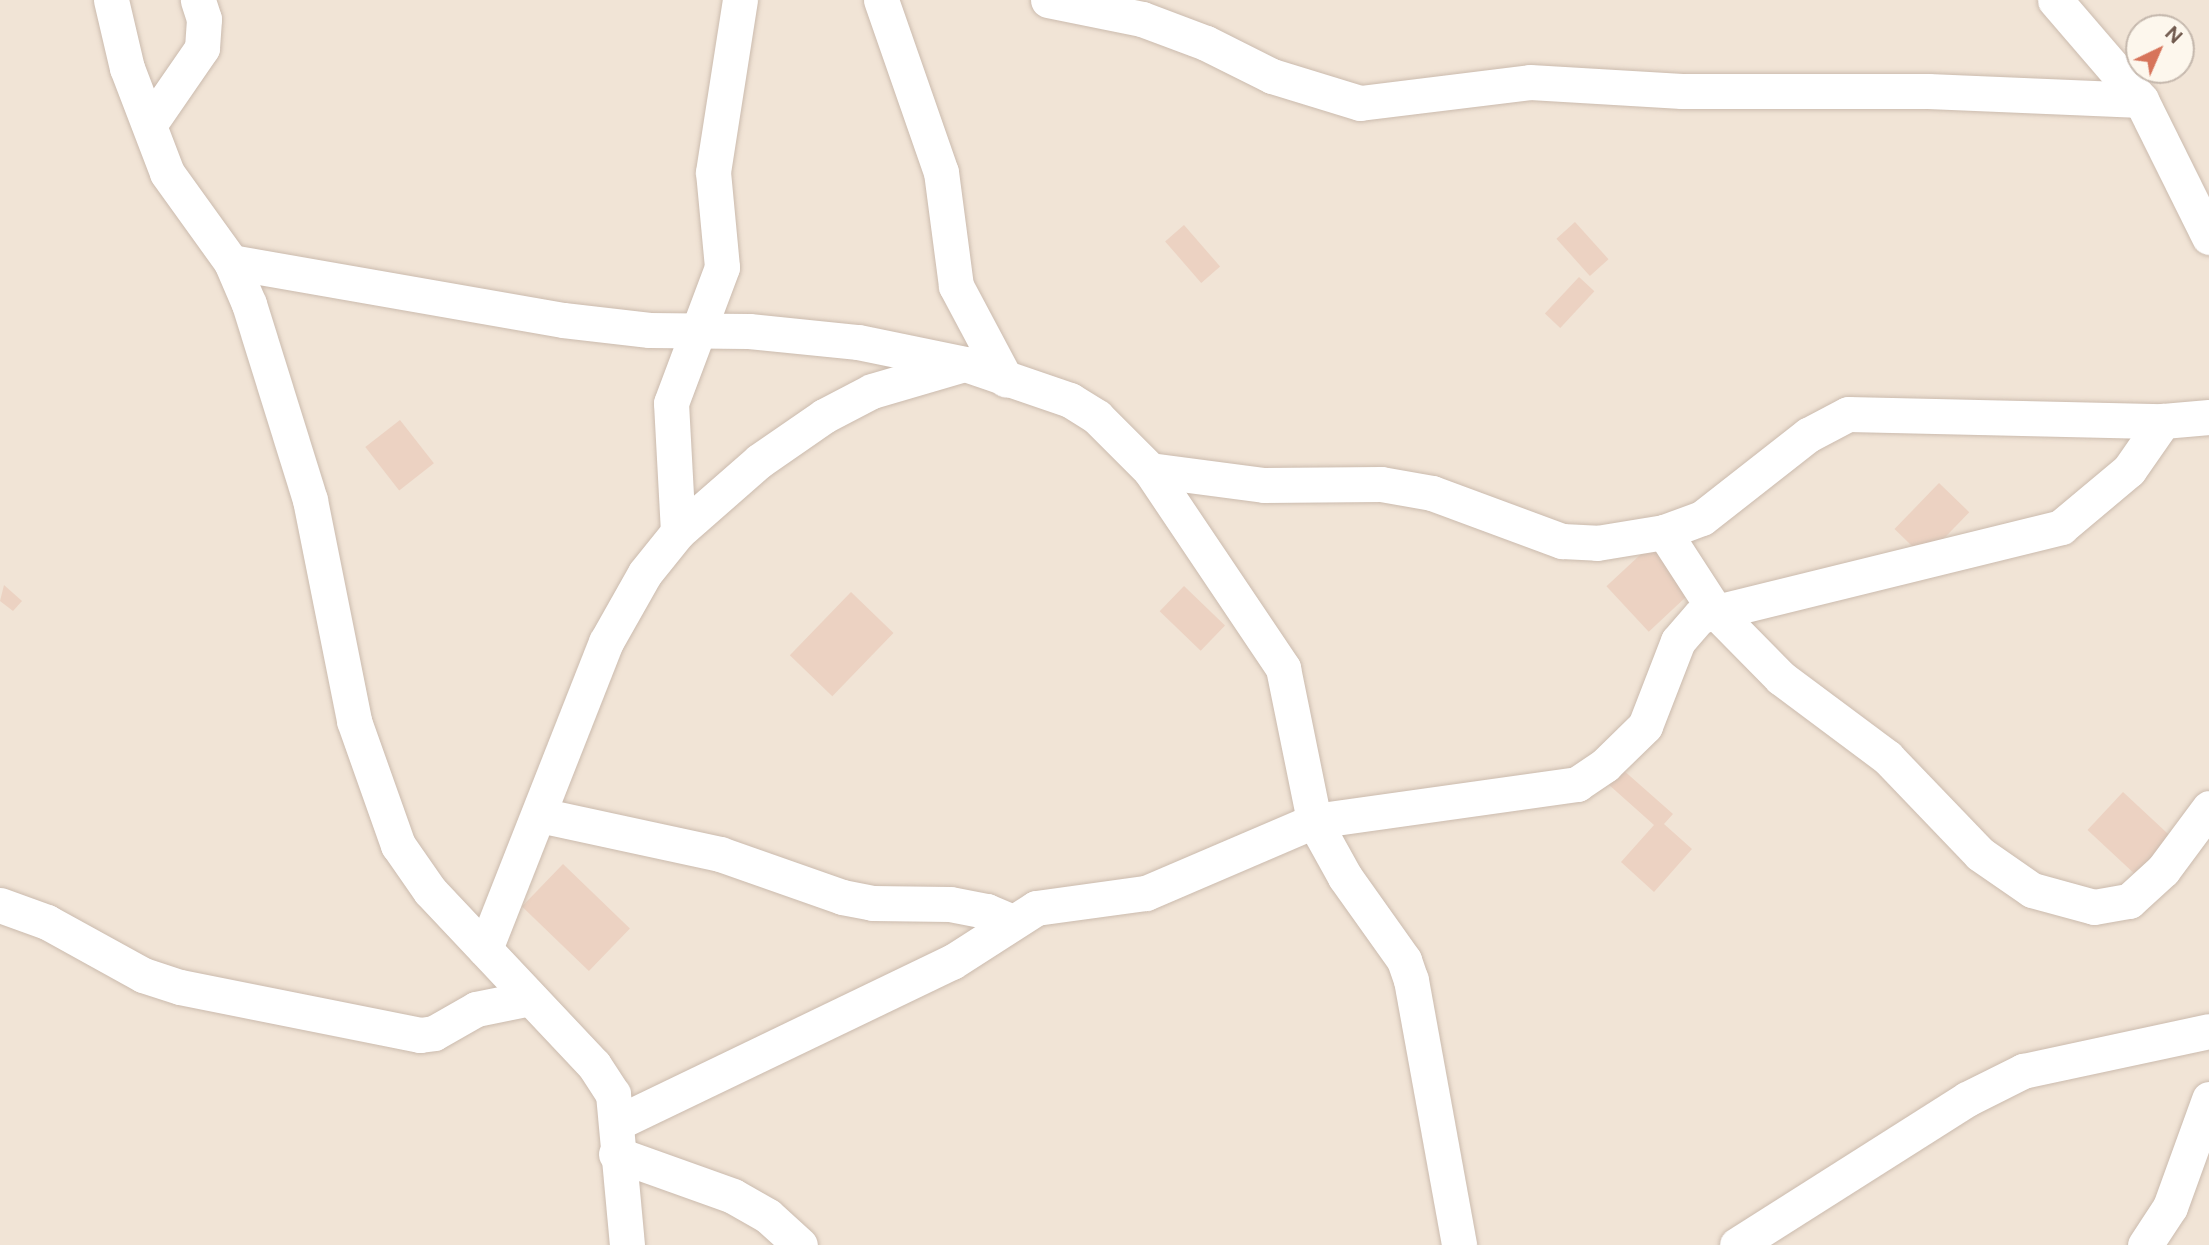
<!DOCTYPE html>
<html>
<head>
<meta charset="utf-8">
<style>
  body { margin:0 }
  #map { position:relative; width:2209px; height:1245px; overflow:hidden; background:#faf3e7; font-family:Figtree,sans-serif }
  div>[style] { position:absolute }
  .residential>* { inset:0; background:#f1e4d6 }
  .building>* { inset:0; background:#ecd2c2; transform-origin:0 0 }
  .roads { filter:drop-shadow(0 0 2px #cbbbae) drop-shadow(0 0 2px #cbbbae) }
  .street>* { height:35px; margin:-17.5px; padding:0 17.5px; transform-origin:17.5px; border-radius:17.5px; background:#fff }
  span { translate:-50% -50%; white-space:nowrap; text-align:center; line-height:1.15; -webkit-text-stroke:6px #fdf7ed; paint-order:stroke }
  .north { position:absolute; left:2125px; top:14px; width:70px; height:70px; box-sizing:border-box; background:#fdf7ed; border:2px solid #c5b8ad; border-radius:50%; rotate:44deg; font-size:19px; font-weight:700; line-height:28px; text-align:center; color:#715a4e }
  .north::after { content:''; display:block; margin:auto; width:24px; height:32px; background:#d7745a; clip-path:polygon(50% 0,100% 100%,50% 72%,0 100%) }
</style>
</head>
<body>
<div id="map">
  <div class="residential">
    <div style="clip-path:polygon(evenodd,0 0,2209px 0,2209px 1245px,0 1245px,0 0,2139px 28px,2181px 28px,2181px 70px,2139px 70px,2139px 28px)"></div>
  </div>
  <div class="building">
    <div style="left:1575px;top:222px;width:50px;height:25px;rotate:48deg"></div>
    <div style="left:1184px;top:225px;width:55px;height:25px;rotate:49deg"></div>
    <div style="left:1579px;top:277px;width:21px;height:50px;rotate:43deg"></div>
    <div style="left:400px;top:420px;width:55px;height:44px;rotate:52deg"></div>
    <div style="left:1939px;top:483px;width:42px;height:64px;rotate:44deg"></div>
    <div style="left:1654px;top:542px;width:62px;height:65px;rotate:47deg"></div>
    <div style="clip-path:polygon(4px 585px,22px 601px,13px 611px,0 601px)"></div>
    <div style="left:1184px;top:586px;width:57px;height:35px;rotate:44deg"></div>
    <div style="left:851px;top:592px;width:59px;height:88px;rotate:44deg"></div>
    <div style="clip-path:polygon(1622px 769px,1673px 814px,1664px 824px,1692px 849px,1654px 892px,1621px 862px,1654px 825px,1608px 784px)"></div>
    <div style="left:2123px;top:792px;width:76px;height:52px;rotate:43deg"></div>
    <div style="left:563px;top:864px;width:93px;height:59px;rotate:44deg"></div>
  </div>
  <div class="roads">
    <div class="street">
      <div style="left:111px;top:0;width:70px;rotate:76.8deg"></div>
      <div style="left:127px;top:68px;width:112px;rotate:69.1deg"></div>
      <div style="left:167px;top:173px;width:110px;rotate:54.3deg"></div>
      <div style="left:231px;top:262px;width:46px;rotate:66.8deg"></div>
      <div style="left:249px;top:304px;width:205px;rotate:72.7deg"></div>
      <div style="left:310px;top:500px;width:225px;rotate:78.7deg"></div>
      <div style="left:354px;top:721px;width:132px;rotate:70.5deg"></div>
      <div style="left:398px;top:845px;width:56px;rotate:55.2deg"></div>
      <div style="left:430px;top:891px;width:239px;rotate:46.7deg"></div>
      <div style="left:594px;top:1065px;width:35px;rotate:57deg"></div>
      <div style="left:613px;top:1094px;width:152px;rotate:84.7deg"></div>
      <div style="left:881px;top:0;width:182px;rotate:70.8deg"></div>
      <div style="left:941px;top:172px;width:115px;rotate:82.5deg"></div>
      <div style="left:956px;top:286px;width:106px;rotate:62deg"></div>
      <div style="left:1048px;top:0;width:96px;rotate:11.4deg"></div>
      <div style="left:1142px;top:19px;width:68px;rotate:20.6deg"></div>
      <div style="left:1206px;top:43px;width:74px;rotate:26.6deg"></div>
      <div style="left:1272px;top:76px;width:92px;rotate:17.1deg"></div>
      <div style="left:1360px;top:103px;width:171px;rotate:-7deg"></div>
      <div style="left:1530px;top:82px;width:152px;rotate:3.4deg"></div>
      <div style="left:1682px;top:91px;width:246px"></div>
      <div style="left:1928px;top:91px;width:213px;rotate:2.4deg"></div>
      <div style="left:2055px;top:0;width:132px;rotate:49.3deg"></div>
      <div style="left:2141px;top:100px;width:153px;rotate:63.6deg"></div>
      <div style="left:151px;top:122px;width:90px;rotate:-55.4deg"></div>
      <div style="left:202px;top:48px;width:29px;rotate:-86deg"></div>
      <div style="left:204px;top:19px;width:20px;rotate:-108deg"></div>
      <div style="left:231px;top:262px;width:337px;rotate:9.9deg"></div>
      <div style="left:563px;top:320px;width:87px;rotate:6.6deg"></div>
      <div style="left:649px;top:330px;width:100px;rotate:0.6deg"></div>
      <div style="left:749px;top:331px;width:110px;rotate:5.8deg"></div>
      <div style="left:858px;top:342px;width:109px;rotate:11.6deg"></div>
      <div style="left:965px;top:364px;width:111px;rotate:18.9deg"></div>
      <div style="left:1070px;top:400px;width:32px;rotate:32deg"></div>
      <div style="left:1097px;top:417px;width:75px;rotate:45deg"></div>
      <div style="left:1150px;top:470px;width:239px;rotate:56.1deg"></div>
      <div style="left:1283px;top:668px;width:156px;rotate:78.5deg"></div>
      <div style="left:1314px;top:821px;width:64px;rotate:61deg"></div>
      <div style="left:1345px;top:877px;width:102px;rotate:54.6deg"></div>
      <div style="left:1404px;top:960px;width:21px;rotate:71deg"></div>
      <div style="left:1411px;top:980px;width:269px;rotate:79.7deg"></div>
      <div style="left:1150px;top:470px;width:115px;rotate:7.5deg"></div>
      <div style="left:1264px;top:485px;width:117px;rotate:-0.5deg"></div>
      <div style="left:1381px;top:484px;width:52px;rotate:10deg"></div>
      <div style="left:1432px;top:493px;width:139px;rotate:20.3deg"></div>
      <div style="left:1562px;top:541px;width:35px;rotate:3deg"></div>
      <div style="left:1597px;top:543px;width:68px;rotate:-9.3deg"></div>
      <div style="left:1664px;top:532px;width:40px;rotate:-20.2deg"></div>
      <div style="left:1702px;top:518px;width:135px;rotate:-38.1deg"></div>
      <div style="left:1808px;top:435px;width:45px;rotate:-27.7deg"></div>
      <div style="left:1848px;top:414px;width:315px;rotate:1.3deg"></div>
      <div style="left:2163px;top:421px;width:46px;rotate:-5deg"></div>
      <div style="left:678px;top:532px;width:129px;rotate:-93.1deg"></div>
      <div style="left:671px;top:403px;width:145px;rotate:-69.4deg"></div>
      <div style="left:722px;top:267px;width:95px;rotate:-95.4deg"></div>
      <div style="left:713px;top:172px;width:174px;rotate:-81.1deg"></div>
      <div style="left:1664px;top:532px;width:95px;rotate:57deg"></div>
      <div style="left:1716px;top:612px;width:93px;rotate:45.4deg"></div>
      <div style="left:1781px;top:678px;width:132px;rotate:36.7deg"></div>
      <div style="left:1887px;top:757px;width:134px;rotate:46.2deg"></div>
      <div style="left:1980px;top:854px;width:63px;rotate:34.7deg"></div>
      <div style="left:2032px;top:890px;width:64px;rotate:15.3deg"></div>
      <div style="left:2094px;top:907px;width:36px;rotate:-10deg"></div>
      <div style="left:2129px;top:901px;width:46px;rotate:-42.4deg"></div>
      <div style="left:2163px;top:870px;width:77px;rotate:-53.4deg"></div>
      <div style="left:540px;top:815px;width:184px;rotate:12.2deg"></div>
      <div style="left:720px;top:854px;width:129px;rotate:19.4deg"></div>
      <div style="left:842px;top:897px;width:31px;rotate:11deg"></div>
      <div style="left:872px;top:903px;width:78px;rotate:0.7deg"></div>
      <div style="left:950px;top:904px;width:38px;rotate:11deg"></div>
      <div style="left:987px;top:911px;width:25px;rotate:23deg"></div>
      <div style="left:0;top:905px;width:50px;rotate:19.9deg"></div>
      <div style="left:47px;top:922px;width:110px;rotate:28.9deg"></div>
      <div style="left:143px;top:975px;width:39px;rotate:18deg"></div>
      <div style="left:180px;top:987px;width:245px;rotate:11.3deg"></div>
      <div style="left:420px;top:1035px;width:14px;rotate:-8deg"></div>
      <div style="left:434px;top:1033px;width:48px;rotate:-29.7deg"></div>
      <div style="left:476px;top:1009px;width:55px;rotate:-11.5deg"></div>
      <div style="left:485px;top:949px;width:330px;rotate:-68.5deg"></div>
      <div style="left:606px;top:642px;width:79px;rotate:-60.5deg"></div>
      <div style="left:645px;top:573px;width:53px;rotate:-51.2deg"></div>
      <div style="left:678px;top:532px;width:108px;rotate:-41.2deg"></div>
      <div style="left:759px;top:461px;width:79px;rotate:-34.7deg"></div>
      <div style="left:824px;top:416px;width:54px;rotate:-27.5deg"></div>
      <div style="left:872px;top:391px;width:93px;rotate:-16.3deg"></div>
      <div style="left:619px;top:1122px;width:369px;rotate:-25.7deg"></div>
      <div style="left:952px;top:962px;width:100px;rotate:-32.7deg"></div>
      <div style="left:1036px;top:908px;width:111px;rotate:-7.8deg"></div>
      <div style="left:1146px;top:893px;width:183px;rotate:-23.2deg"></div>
      <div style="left:1314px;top:821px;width:266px;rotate:-8deg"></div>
      <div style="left:1577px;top:784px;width:34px;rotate:-34deg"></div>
      <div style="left:1605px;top:765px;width:56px;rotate:-44.3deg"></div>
      <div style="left:1645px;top:726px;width:91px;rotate:-68.8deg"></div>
      <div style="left:1678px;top:641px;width:33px;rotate:-49deg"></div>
      <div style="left:1700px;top:616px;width:372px;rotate:-13.8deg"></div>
      <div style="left:2061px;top:527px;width:89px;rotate:-40deg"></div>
      <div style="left:2129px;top:470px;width:60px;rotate:-55.2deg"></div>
      <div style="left:616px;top:1154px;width:124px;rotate:19.7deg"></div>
      <div style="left:733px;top:1196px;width:40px;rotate:29.7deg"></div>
      <div style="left:768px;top:1216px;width:43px;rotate:42.2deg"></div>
      <div style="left:1737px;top:1245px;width:272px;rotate:-32.4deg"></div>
      <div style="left:1967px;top:1099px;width:63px;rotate:-26.6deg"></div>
      <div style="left:2023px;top:1071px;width:190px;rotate:-12.1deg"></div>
      <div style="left:2145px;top:1245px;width:45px;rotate:-56.7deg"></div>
      <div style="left:2170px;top:1207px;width:115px;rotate:-70.1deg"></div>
    </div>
  </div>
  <div class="north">N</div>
</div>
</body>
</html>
